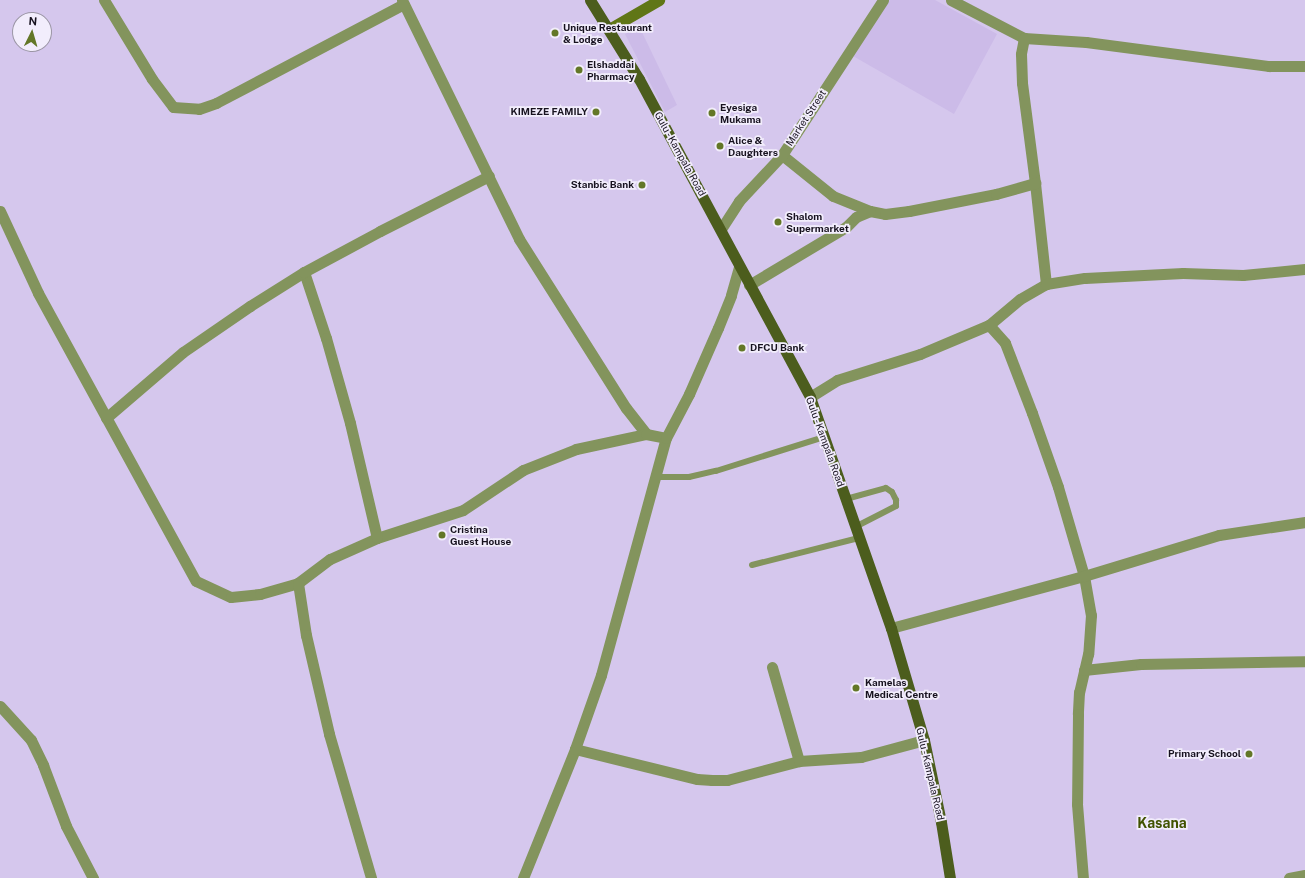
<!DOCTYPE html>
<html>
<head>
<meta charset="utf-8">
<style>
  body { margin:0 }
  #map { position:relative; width:1305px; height:878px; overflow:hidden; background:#d5c7ed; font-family:"Public Sans",sans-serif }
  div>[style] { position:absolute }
  .built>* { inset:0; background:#ccbbe8 }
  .service>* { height:6px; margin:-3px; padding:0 3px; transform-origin:3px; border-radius:3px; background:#83945d }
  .minor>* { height:11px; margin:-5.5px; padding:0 5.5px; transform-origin:5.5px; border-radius:5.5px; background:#83945d }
  .tertiary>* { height:11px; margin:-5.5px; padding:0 5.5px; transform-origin:5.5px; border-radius:5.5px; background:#83945d }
  .secondary>* { height:11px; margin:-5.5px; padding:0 5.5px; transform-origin:5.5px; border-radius:5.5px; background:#607616 }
  .primary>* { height:11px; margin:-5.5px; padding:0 5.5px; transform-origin:5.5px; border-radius:5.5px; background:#4c5d1d }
  .dots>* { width:11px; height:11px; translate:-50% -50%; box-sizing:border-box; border:2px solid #f2edfc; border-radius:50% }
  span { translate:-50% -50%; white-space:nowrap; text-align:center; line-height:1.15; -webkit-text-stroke:3.5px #f2edfc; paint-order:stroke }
  .poi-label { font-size:10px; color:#17121f; font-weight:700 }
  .left { translate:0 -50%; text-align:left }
  .right { translate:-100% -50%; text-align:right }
  .street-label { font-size:10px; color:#17121f }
  .district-label { font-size:14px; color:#415200; font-weight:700 }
  .north { position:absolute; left:12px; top:12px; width:40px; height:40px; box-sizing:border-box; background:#f2edfc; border:1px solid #9a95a4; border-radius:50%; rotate:5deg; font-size:11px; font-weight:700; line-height:16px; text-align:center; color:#17121f }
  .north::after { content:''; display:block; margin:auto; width:14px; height:18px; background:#637727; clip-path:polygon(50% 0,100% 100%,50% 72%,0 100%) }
</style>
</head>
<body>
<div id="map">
  <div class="built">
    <div style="clip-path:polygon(887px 0,935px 0,997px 34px,954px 114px,853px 56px)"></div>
    <div style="clip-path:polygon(639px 26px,677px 105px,665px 112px,625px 34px)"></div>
  </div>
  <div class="service">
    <div style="left:655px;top:477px;width:34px"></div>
    <div style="left:689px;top:477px;width:28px;rotate:-13deg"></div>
    <div style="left:716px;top:471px;width:113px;rotate:-17.5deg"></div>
    <div style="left:846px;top:499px;width:41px;rotate:-15.4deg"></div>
    <div style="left:886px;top:488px;width:7px;rotate:34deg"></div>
    <div style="left:892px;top:492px;width:9px;rotate:63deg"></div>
    <div style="left:896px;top:500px;width:6px;rotate:90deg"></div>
    <div style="left:896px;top:506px;width:46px;rotate:152.9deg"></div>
    <div style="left:752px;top:565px;width:110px;rotate:-14.2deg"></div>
  </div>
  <div class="minor">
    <div style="left:104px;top:0;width:92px;rotate:58.7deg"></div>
    <div style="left:152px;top:79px;width:35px;rotate:53deg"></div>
    <div style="left:173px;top:107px;width:26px;rotate:4deg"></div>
    <div style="left:199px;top:109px;width:18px;rotate:-19deg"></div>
    <div style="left:216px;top:103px;width:212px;rotate:-27.8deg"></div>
    <div style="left:402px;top:0;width:266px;rotate:63.9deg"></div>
    <div style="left:519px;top:239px;width:200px;rotate:57.7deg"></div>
    <div style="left:626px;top:408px;width:33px;rotate:52deg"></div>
    <div style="left:951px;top:0;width:82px;rotate:27.5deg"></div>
    <div style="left:1024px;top:38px;width:62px;rotate:3.7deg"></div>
    <div style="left:1086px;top:42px;width:185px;rotate:7.5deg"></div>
    <div style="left:1269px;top:66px;width:36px"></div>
    <div style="left:1024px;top:38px;width:16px;rotate:101deg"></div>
    <div style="left:1021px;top:54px;width:29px;rotate:88deg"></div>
    <div style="left:1022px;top:83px;width:101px;rotate:82.6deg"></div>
    <div style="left:1035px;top:183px;width:102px;rotate:83.8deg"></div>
    <div style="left:782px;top:155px;width:65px;rotate:38.8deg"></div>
    <div style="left:833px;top:196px;width:40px;rotate:22deg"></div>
    <div style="left:870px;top:211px;width:15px;rotate:11deg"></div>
    <div style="left:885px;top:214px;width:24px;rotate:-7deg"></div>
    <div style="left:909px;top:211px;width:89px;rotate:-11.1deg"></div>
    <div style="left:996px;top:194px;width:41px;rotate:-15.8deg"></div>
    <div style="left:0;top:211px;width:90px;rotate:65.1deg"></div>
    <div style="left:38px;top:293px;width:328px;rotate:61.3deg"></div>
    <div style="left:196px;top:581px;width:38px;rotate:25deg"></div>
    <div style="left:231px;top:597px;width:29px;rotate:-6deg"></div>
    <div style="left:260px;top:594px;width:40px;rotate:-16deg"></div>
    <div style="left:298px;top:583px;width:40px;rotate:-37deg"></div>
    <div style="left:330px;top:559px;width:51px;rotate:-24.1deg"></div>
    <div style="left:377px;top:538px;width:90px;rotate:-18deg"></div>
    <div style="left:463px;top:510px;width:72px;rotate:-33.7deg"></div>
    <div style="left:523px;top:470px;width:57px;rotate:-21.6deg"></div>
    <div style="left:576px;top:449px;width:72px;rotate:-12.1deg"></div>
    <div style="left:646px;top:434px;width:20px;rotate:11deg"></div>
    <div style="left:721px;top:229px;width:33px;rotate:-57deg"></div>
    <div style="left:739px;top:201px;width:63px;rotate:-46.9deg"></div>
    <div style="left:782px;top:155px;width:185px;rotate:-56.9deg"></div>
    <div style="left:304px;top:272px;width:70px;rotate:71.6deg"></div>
    <div style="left:326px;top:338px;width:88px;rotate:74.2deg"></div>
    <div style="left:350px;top:423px;width:118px;rotate:76.8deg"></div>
    <div style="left:749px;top:285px;width:113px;rotate:-30.9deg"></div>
    <div style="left:846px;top:227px;width:14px;rotate:-45deg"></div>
    <div style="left:856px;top:217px;width:15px;rotate:-23deg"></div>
    <div style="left:989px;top:325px;width:24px;rotate:48deg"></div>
    <div style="left:1005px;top:343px;width:75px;rotate:68.9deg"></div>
    <div style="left:1032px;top:413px;width:78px;rotate:70.6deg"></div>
    <div style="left:1058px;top:487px;width:93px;rotate:73.7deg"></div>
    <div style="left:1084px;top:576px;width:40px;rotate:80deg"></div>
    <div style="left:1091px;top:615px;width:39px;rotate:94deg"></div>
    <div style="left:1088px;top:654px;width:39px;rotate:103deg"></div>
    <div style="left:1079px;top:692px;width:22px;rotate:93deg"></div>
    <div style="left:1078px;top:714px;width:90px;rotate:90.6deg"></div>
    <div style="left:1077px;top:804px;width:74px;rotate:85.4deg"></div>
    <div style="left:810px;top:397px;width:32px;rotate:-32deg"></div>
    <div style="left:837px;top:380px;width:87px;rotate:-17.4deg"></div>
    <div style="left:920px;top:354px;width:75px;rotate:-22.8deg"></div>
    <div style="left:989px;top:325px;width:40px;rotate:-40deg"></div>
    <div style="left:1020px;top:299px;width:30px;rotate:-30deg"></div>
    <div style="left:1046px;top:284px;width:39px;rotate:-9deg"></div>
    <div style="left:1085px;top:278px;width:98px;rotate:-2.9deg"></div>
    <div style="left:1183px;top:273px;width:60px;rotate:1.9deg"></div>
    <div style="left:1243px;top:275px;width:62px;rotate:-5.5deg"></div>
    <div style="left:106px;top:418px;width:101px;rotate:-40.6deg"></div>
    <div style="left:183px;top:352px;width:81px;rotate:-34.5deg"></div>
    <div style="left:250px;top:306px;width:64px;rotate:-32.2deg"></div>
    <div style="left:304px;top:272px;width:86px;rotate:-28.3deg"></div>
    <div style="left:380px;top:231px;width:122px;rotate:-26.8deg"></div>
    <div style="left:298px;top:583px;width:53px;rotate:81.3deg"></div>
    <div style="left:306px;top:635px;width:102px;rotate:76.9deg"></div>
    <div style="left:329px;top:734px;width:150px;rotate:73.7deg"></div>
    <div style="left:891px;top:628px;width:200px;rotate:-15.1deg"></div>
    <div style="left:1084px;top:576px;width:141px;rotate:-16.9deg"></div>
    <div style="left:1219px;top:535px;width:87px;rotate:-8.6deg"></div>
    <div style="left:772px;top:667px;width:98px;rotate:74deg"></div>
    <div style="left:1084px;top:670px;width:57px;rotate:-6deg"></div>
    <div style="left:1141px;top:664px;width:164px;rotate:-1deg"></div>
    <div style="left:0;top:706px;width:46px;rotate:47.6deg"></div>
    <div style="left:31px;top:740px;width:28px;rotate:64deg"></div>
    <div style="left:43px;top:765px;width:65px;rotate:69.3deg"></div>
    <div style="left:66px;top:826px;width:59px;rotate:62.6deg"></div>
    <div style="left:575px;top:749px;width:126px;rotate:13.8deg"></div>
    <div style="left:697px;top:779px;width:15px;rotate:4deg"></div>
    <div style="left:712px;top:780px;width:15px"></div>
    <div style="left:727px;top:780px;width:74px;rotate:-14.8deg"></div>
    <div style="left:799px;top:761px;width:62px;rotate:-3.7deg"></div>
    <div style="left:861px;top:757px;width:65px;rotate:-15.1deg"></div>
    <div style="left:1289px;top:878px;width:16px;rotate:-11deg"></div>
  </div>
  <div class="tertiary">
    <div style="left:523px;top:878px;width:139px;rotate:-68deg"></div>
    <div style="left:575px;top:749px;width:78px;rotate:-70.6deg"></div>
    <div style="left:601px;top:675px;width:246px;rotate:-74.7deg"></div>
    <div style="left:666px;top:438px;width:50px;rotate:-62.4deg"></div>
    <div style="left:689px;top:394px;width:72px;rotate:-66.3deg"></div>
    <div style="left:718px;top:328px;width:35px;rotate:-68deg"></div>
    <div style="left:731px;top:295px;width:29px;rotate:-74deg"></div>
  </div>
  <div class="secondary">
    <div style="left:609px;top:29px;width:58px;rotate:-30.1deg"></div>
  </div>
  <div class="primary">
    <div style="left:590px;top:0;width:93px;rotate:58.2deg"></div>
    <div style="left:639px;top:79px;width:361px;rotate:61.7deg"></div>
    <div style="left:810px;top:397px;width:245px;rotate:70.7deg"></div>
    <div style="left:891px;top:628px;width:117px;rotate:73.6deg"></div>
    <div style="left:924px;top:740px;width:84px;rotate:78.3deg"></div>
    <div style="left:941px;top:822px;width:57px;rotate:80.9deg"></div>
  </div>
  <div class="dots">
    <div style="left:555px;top:33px;background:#637727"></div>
    <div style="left:579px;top:70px;background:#637727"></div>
    <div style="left:596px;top:112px;background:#637727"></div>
    <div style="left:712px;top:113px;background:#637727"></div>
    <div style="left:720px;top:146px;background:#637727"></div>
    <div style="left:642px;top:185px;background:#637727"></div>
    <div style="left:778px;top:222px;background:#637727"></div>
    <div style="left:742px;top:348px;background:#637727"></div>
    <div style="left:442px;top:535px;background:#637727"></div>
    <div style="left:856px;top:688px;background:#637727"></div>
    <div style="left:1249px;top:754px;background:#637727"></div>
  </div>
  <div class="poi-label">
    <span class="left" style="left:563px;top:33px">Unique Restaurant<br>&amp; Lodge</span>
    <span class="left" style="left:587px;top:70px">Elshaddai<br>Pharmacy</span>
    <span class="left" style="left:720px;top:113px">Eyesiga<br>Mukama</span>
    <span class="right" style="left:588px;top:112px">KIMEZE FAMILY</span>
    <span class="left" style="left:728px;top:146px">Alice &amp;<br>Daughters</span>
    <span class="right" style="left:634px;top:185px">Stanbic Bank</span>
    <span class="left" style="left:786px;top:222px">Shalom<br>Supermarket</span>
    <span class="left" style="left:750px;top:348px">DFCU Bank</span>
    <span class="left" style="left:450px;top:535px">Cristina<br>Guest House</span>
    <span class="left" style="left:865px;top:688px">Kamelas<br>Medical Centre</span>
    <span class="right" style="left:1241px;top:754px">Primary School</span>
  </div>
  <div class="street-label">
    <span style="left:806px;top:118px;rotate:-57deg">Market Street</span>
    <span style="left:680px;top:154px;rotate:61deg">Gulu - Kampala Road</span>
    <span style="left:825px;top:442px;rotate:70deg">Gulu - Kampala Road</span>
    <span style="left:930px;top:774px;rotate:77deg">Gulu - Kampala Road</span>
  </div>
  <div class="district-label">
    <span style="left:1162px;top:823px">Kasana</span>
  </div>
  <div class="north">N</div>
</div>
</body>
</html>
